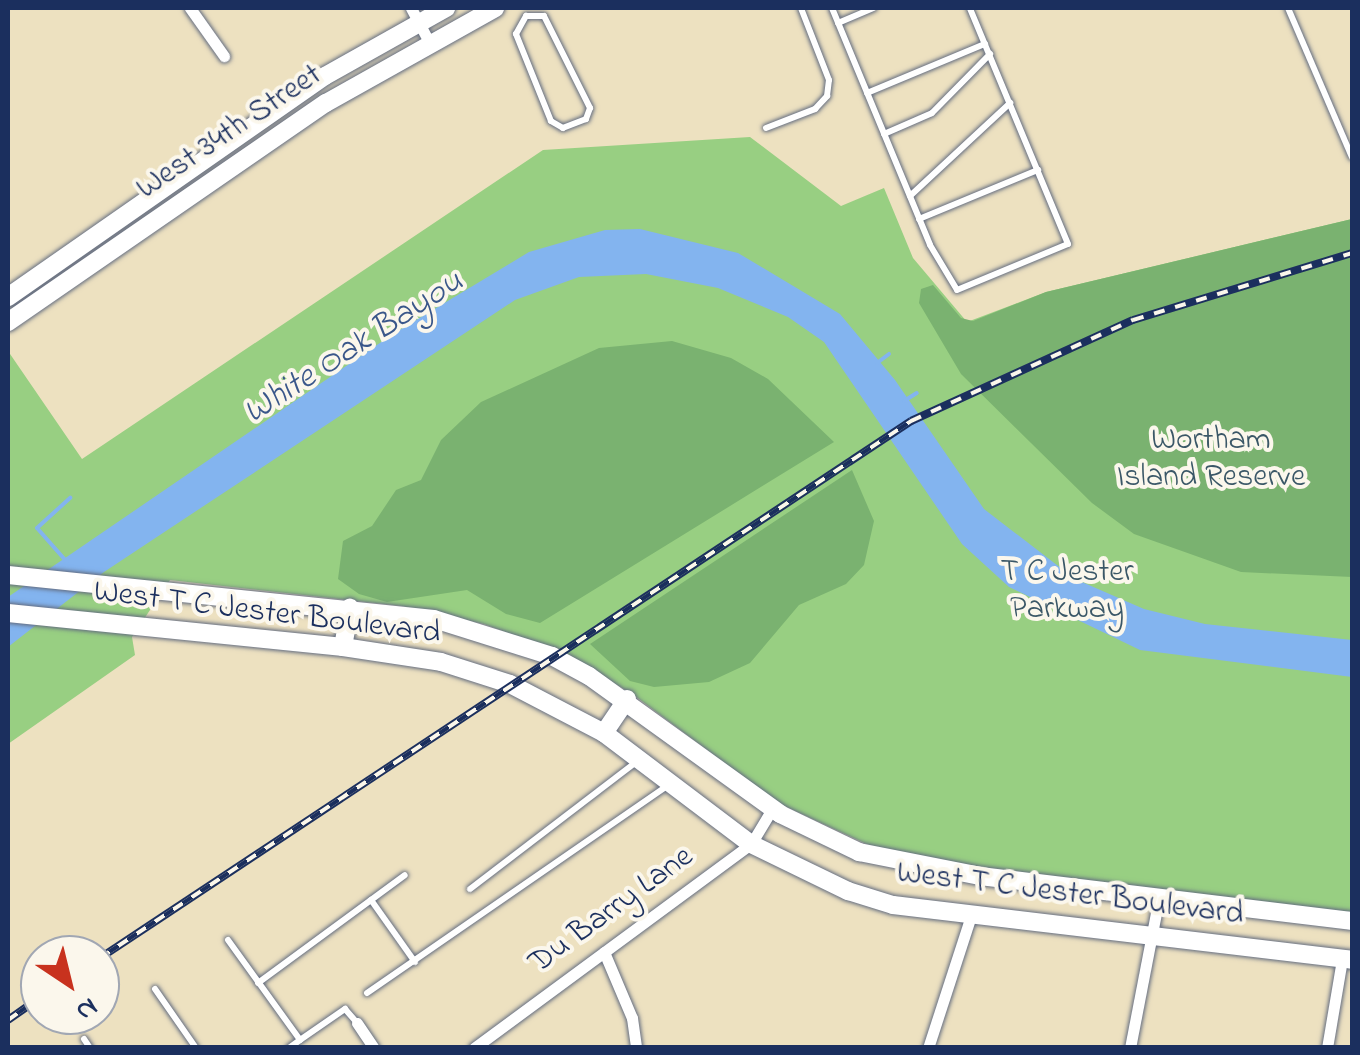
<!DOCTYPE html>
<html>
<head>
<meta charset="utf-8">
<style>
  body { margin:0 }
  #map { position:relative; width:1360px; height:1055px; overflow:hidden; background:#ede1c0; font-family:"Indie Flower",sans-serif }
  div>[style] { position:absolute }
  .green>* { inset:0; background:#98cf82 }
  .forest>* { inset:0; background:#7ab270 }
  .water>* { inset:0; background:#83b4ef }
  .stream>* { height:4px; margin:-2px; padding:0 2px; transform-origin:2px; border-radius:2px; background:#83b4ef }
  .roads { filter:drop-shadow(0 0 2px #646d80) drop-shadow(0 0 2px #646d80) }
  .service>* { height:6px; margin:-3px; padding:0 3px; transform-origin:3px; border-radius:3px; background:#fff }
  .minor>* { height:11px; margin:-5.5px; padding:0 5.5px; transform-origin:5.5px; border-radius:5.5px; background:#fff }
  .secondary>* { height:18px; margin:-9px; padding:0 9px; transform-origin:9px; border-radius:9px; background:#fff }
  .rail>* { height:8px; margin-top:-4px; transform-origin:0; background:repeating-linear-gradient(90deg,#fbf7ec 0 11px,#1b2f5e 0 22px); box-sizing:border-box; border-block:2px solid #1b2f5e }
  span { translate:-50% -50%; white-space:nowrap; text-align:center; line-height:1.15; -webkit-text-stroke:8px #fbf7ec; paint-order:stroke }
  .street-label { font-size:32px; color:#1b2f5e }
  .park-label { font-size:32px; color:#3a5767 }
  .water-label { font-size:35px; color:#3a578a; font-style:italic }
  .frame { position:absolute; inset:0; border:10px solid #1b2f5e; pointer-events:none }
  .north { position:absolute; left:20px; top:935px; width:100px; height:100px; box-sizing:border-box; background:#fbf7ec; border:2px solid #a1a7b3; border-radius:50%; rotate:145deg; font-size:28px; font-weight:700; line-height:40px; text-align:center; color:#1b2f5e }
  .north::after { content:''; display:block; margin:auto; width:35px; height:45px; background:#c8321e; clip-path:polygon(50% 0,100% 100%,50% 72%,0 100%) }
</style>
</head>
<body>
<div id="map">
  <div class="green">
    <div style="clip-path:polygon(750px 137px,841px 206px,884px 188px,913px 258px,967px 322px,1046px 292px,1352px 219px,1352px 913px,945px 864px,871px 846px,778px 803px,631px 693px,563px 654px,484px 624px,402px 606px,170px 580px,132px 637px,135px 655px,8px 744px,8px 351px,82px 459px,543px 150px)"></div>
  </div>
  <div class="forest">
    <div style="clip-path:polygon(1352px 219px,1352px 577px,1241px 572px,1134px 534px,1092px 503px,961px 374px,919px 303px,921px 289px,933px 285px,961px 318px,973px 321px,1046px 292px)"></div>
    <div style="clip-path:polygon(672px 341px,731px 358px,768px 379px,834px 442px,540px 623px,506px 614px,467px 590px,387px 602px,359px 594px,338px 579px,343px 541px,372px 526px,396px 490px,421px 480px,441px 440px,481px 402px,599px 348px)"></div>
    <div style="clip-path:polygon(852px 470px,874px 521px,864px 565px,846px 584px,799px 605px,750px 663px,709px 682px,654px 687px,630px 681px,590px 644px)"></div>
  </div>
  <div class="water">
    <div style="clip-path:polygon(640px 229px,738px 253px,840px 314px,895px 380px,984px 509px,1075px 579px,1144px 609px,1205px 624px,1352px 640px,1352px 677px,1140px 650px,1009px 587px,962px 544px,824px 342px,788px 317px,718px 288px,646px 274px,579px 277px,515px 300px,104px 572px,8px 647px,8px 597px,393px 334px,529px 252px,605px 230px)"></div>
  </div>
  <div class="stream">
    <div style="left:877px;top:363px;width:15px;rotate:-37deg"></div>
    <div style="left:904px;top:401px;width:15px;rotate:-32deg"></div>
    <div style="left:67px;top:562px;width:45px;rotate:-131.4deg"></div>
    <div style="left:37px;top:528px;width:45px;rotate:-42.3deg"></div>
  </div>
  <div class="roads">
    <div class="service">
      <div style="left:832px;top:8px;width:256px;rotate:67.5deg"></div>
      <div style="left:930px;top:245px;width:52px;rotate:59deg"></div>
      <div style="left:957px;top:290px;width:120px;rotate:-22.5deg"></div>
      <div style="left:1068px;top:244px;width:256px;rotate:-112.6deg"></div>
      <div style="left:1288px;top:8px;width:162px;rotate:66.8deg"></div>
      <div style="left:526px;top:16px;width:18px"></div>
      <div style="left:544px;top:16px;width:103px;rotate:63.4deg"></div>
      <div style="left:590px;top:108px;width:12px;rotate:110deg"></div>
      <div style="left:586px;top:119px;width:25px;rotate:159deg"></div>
      <div style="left:563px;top:128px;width:14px;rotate:-150deg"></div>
      <div style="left:551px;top:121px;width:94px;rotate:-111.9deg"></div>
      <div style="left:516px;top:34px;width:21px;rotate:-61deg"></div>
      <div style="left:838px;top:23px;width:39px;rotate:-23deg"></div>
      <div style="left:867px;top:93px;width:128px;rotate:-22.6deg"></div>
      <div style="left:766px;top:128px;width:53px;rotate:-21.2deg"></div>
      <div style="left:815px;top:109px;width:18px;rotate:-47deg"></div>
      <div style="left:827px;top:96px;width:16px;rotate:-83deg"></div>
      <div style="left:829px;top:80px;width:77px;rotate:-111.3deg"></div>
      <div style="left:884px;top:134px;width:52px;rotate:-23.6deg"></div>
      <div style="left:932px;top:113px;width:83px;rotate:-45.5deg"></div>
      <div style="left:910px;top:196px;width:137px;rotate:-42.9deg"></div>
      <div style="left:919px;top:219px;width:129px;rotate:-22.4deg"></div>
      <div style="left:470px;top:889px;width:208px;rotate:-37.4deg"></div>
      <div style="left:371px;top:900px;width:76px;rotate:54.6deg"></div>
      <div style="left:228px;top:940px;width:123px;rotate:54.2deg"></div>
      <div style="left:300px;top:1040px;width:55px;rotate:-34.6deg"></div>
      <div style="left:345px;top:1009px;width:18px;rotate:49deg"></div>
      <div style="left:258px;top:983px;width:182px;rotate:-36.3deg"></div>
      <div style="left:155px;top:989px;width:72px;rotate:55.2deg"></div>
      <div style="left:367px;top:993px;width:368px;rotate:-34.6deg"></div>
      <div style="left:84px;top:1039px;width:11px;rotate:56deg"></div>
      <div style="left:289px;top:1048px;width:14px;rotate:-36deg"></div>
    </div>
    <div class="minor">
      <div style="left:190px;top:8px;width:59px;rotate:54.7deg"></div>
      <div style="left:411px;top:8px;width:38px;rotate:62deg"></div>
      <div style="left:604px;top:952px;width:72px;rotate:67deg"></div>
      <div style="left:632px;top:1018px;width:30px;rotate:82deg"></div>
      <div style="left:357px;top:1023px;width:30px;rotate:56deg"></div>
      <div style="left:474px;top:1048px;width:344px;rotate:-36.4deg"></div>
      <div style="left:751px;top:844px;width:41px;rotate:-59deg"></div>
      <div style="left:928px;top:1048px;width:139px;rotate:-72deg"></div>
      <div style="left:1130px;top:1048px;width:154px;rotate:-79.1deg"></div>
      <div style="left:1327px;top:1048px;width:90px;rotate:-80.4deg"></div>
    </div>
    <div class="secondary">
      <div style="left:8px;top:297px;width:386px;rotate:-34.9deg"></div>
      <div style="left:325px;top:76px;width:139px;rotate:-29.3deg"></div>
      <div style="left:8px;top:322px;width:386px;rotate:-34.6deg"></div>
      <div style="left:326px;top:103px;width:194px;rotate:-29.3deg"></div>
      <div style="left:8px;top:575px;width:428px;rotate:5.9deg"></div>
      <div style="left:434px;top:619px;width:124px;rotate:17.4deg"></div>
      <div style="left:552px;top:656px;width:42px;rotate:28.4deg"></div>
      <div style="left:589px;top:676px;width:236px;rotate:35.8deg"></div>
      <div style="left:780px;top:814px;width:88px;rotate:25.7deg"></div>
      <div style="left:859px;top:852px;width:123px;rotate:11.2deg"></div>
      <div style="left:980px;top:876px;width:375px;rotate:6.9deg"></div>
      <div style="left:8px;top:613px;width:337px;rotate:5.8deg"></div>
      <div style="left:343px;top:647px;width:99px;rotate:8.7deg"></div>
      <div style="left:441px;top:662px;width:72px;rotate:17.7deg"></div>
      <div style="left:510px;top:684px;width:106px;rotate:27.5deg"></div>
      <div style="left:604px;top:733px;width:184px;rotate:37.1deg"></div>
      <div style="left:751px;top:844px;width:108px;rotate:25.9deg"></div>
      <div style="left:848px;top:891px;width:47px;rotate:17.3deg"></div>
      <div style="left:893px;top:905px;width:462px;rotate:6.8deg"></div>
      <div style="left:343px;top:647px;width:40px;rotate:-80deg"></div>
      <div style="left:604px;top:733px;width:41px;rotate:-55.9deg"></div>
    </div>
  </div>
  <div class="rail">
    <div style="left:100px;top:958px;width:973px;rotate:-33.51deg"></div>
    <div style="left:911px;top:421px;width:244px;rotate:-24.5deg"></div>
    <div style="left:1133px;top:320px;width:229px;rotate:-17deg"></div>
    <div style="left:8px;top:1020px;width:39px;rotate:-35deg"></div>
  </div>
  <div class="street-label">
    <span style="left:230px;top:133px;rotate:-34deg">West 34th Street</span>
    <span style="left:267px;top:614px;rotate:7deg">West T C Jester Boulevard</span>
    <span style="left:1070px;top:895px;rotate:7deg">West T C Jester Boulevard</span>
    <span style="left:612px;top:911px;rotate:-36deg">Du Barry Lane</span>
  </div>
  <div class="park-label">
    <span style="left:1211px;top:460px">Wortham<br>Island Reserve</span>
    <span style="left:1067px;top:592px">T C Jester<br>Parkway</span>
  </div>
  <div class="water-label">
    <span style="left:354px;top:348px;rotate:-33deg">White Oak Bayou</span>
  </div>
  <div class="frame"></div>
  <div class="north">N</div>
</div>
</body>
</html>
